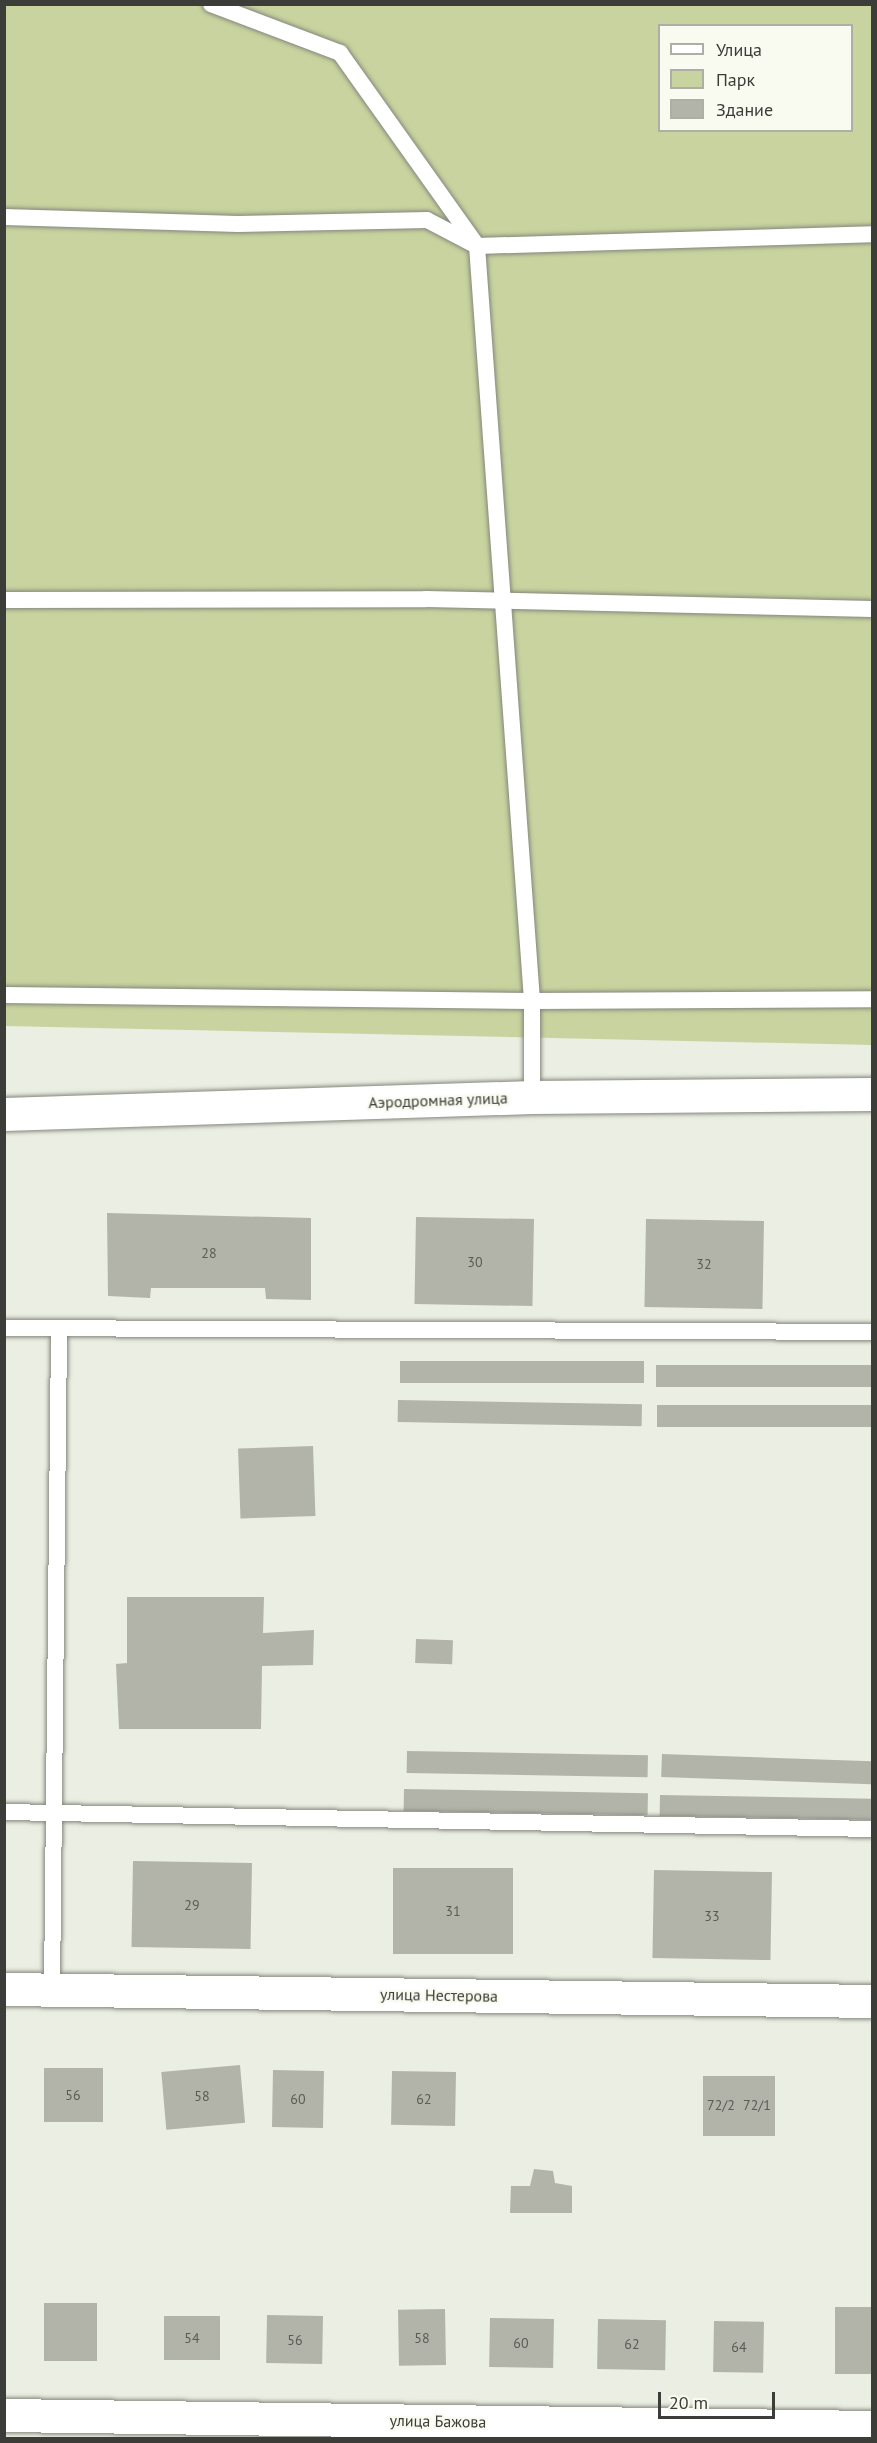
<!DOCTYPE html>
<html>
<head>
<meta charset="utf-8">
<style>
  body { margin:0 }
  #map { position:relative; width:877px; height:2443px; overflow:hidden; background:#ebeee3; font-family:"PT Sans",sans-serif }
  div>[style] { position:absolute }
  .green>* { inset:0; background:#c8d39f }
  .building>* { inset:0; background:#b2b4aa; transform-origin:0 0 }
  .roads { filter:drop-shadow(0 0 2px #84877d) drop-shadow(0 0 2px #84877d) }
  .service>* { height:16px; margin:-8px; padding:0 8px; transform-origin:8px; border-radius:8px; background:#fff }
  .minor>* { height:33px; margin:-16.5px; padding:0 16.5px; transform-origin:16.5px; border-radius:16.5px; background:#fff }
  span { translate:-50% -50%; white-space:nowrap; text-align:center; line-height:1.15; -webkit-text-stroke:4.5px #f9fbf0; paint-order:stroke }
  .number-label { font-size:14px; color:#5a5b55 }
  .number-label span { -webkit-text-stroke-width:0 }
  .street-label { font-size:16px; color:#3c3d39 }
  .frame { position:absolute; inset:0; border:6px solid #3c3d39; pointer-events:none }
  .legend { position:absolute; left:658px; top:24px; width:195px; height:108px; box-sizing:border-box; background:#f9fbf0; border:2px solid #adafa7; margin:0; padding:8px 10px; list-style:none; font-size:18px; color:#3c3d39 }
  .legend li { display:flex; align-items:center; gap:12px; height:30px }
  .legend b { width:30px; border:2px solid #adafa7 }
  .scale { position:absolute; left:658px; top:2392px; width:117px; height:27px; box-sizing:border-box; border:3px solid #3c3d39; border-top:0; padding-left:8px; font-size:18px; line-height:21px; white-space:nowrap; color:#3c3d39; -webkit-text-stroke:4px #f9fbf0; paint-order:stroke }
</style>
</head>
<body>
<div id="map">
  <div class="green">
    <div style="clip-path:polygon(evenodd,5px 5px,872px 5px,872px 1045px,5px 1026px,5px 5px,660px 26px,852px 26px,852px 130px,660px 130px,660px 26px)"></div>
  </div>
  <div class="building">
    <div style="clip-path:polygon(107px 1213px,311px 1218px,311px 1300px,266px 1299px,265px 1288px,151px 1288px,150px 1298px,108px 1296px)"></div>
    <div style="left:416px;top:1217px;width:118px;height:87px;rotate:1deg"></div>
    <div style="left:646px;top:1219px;width:118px;height:88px;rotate:1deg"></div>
    <div style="left:400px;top:1361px;width:244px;height:22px"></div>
    <div style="left:656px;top:1365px;width:216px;height:22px"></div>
    <div style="left:398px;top:1400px;width:244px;height:22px;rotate:1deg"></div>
    <div style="left:657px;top:1405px;width:215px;height:22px"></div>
    <div style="left:313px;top:1446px;width:70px;height:75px;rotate:88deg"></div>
    <div style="clip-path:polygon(127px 1597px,264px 1597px,263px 1633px,314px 1630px,313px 1665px,262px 1666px,261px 1729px,119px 1729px,116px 1664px,127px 1663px)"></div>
    <div style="left:416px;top:1639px;width:37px;height:24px;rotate:2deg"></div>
    <div style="left:407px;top:1751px;width:241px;height:22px;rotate:1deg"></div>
    <div style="left:662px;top:1754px;width:210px;height:23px;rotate:2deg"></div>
    <div style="left:404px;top:1789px;width:244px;height:22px;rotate:1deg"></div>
    <div style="left:660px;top:1795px;width:212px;height:21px;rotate:1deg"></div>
    <div style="left:133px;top:1861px;width:119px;height:86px;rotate:1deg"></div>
    <div style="left:393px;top:1868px;width:120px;height:86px"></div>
    <div style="left:654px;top:1870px;width:118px;height:88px;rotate:1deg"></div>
    <div style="left:240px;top:2065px;width:58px;height:79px;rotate:85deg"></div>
    <div style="left:44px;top:2068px;width:59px;height:54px"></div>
    <div style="left:273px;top:2070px;width:51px;height:57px;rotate:1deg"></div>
    <div style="left:456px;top:2072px;width:54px;height:64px;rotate:91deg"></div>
    <div style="left:703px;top:2076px;width:72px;height:60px"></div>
    <div style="clip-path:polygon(534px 2169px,553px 2171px,555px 2183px,572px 2186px,572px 2213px,510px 2213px,511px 2186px,530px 2186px)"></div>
    <div style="left:44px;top:2303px;width:53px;height:58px"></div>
    <div style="left:835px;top:2307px;width:37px;height:67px"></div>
    <div style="left:445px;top:2309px;width:56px;height:47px;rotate:89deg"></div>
    <div style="left:267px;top:2315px;width:56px;height:48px;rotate:1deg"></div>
    <div style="left:164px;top:2316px;width:56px;height:44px"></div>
    <div style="left:490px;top:2318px;width:64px;height:49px;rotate:1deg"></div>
    <div style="left:598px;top:2319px;width:68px;height:50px;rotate:1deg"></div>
    <div style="left:714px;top:2321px;width:50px;height:51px;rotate:1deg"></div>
  </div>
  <div class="roads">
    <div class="service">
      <div style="left:211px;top:4px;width:138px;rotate:20.8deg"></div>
      <div style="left:340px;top:53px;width:237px;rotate:54.6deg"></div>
      <div style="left:477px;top:246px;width:757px;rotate:85.83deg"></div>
      <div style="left:532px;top:1001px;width:96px;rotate:90deg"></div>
      <div style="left:4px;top:217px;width:234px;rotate:1.7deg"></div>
      <div style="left:238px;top:224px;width:189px;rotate:-1.2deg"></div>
      <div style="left:427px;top:220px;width:56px;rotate:27.5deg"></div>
      <div style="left:477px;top:246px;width:395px;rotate:-1.7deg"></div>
      <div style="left:4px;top:600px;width:422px;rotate:-0.1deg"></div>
      <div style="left:426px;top:599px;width:446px;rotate:1.3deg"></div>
      <div style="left:4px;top:995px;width:528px;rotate:0.65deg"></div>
      <div style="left:532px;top:1001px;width:340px;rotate:-0.3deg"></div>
      <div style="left:4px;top:1328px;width:868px;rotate:0.26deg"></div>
      <div style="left:4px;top:1812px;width:868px;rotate:1.12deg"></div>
      <div style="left:52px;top:1990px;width:662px;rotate:-89.39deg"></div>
    </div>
    <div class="minor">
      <div style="left:4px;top:1114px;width:528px;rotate:-1.84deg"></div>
      <div style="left:532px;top:1097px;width:340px;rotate:-0.5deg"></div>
      <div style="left:4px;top:1989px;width:868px;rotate:0.79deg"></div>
      <div style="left:4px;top:2415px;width:868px;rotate:0.79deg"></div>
    </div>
  </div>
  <div class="number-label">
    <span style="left:209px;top:1253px">28</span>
    <span style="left:475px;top:1262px">30</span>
    <span style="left:704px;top:1264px">32</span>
    <span style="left:192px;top:1905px">29</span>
    <span style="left:453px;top:1911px">31</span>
    <span style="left:712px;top:1916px">33</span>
    <span style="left:73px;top:2095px">56</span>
    <span style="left:202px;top:2096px">58</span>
    <span style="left:298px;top:2099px">60</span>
    <span style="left:424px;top:2099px">62</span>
    <span style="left:721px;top:2105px">72/2</span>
    <span style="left:757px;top:2105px">72/1</span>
    <span style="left:192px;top:2338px">54</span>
    <span style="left:422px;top:2338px">58</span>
    <span style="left:295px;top:2340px">56</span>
    <span style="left:521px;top:2343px">60</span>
    <span style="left:632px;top:2344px">62</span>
    <span style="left:739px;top:2347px">64</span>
  </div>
  <div class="street-label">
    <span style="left:438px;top:1100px;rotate:-2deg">Аэродромная улица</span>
    <span style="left:439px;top:1995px;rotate:1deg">улица Нестерова</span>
    <span style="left:438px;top:2421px;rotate:1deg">улица Бажова</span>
  </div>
  <div class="frame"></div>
  <ul class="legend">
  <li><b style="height:8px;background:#fff"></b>Улица</li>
  <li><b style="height:16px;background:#c8d39f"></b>Парк</li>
  <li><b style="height:16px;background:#b2b4aa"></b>Здание</li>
  </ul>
  <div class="scale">20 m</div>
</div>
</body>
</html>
